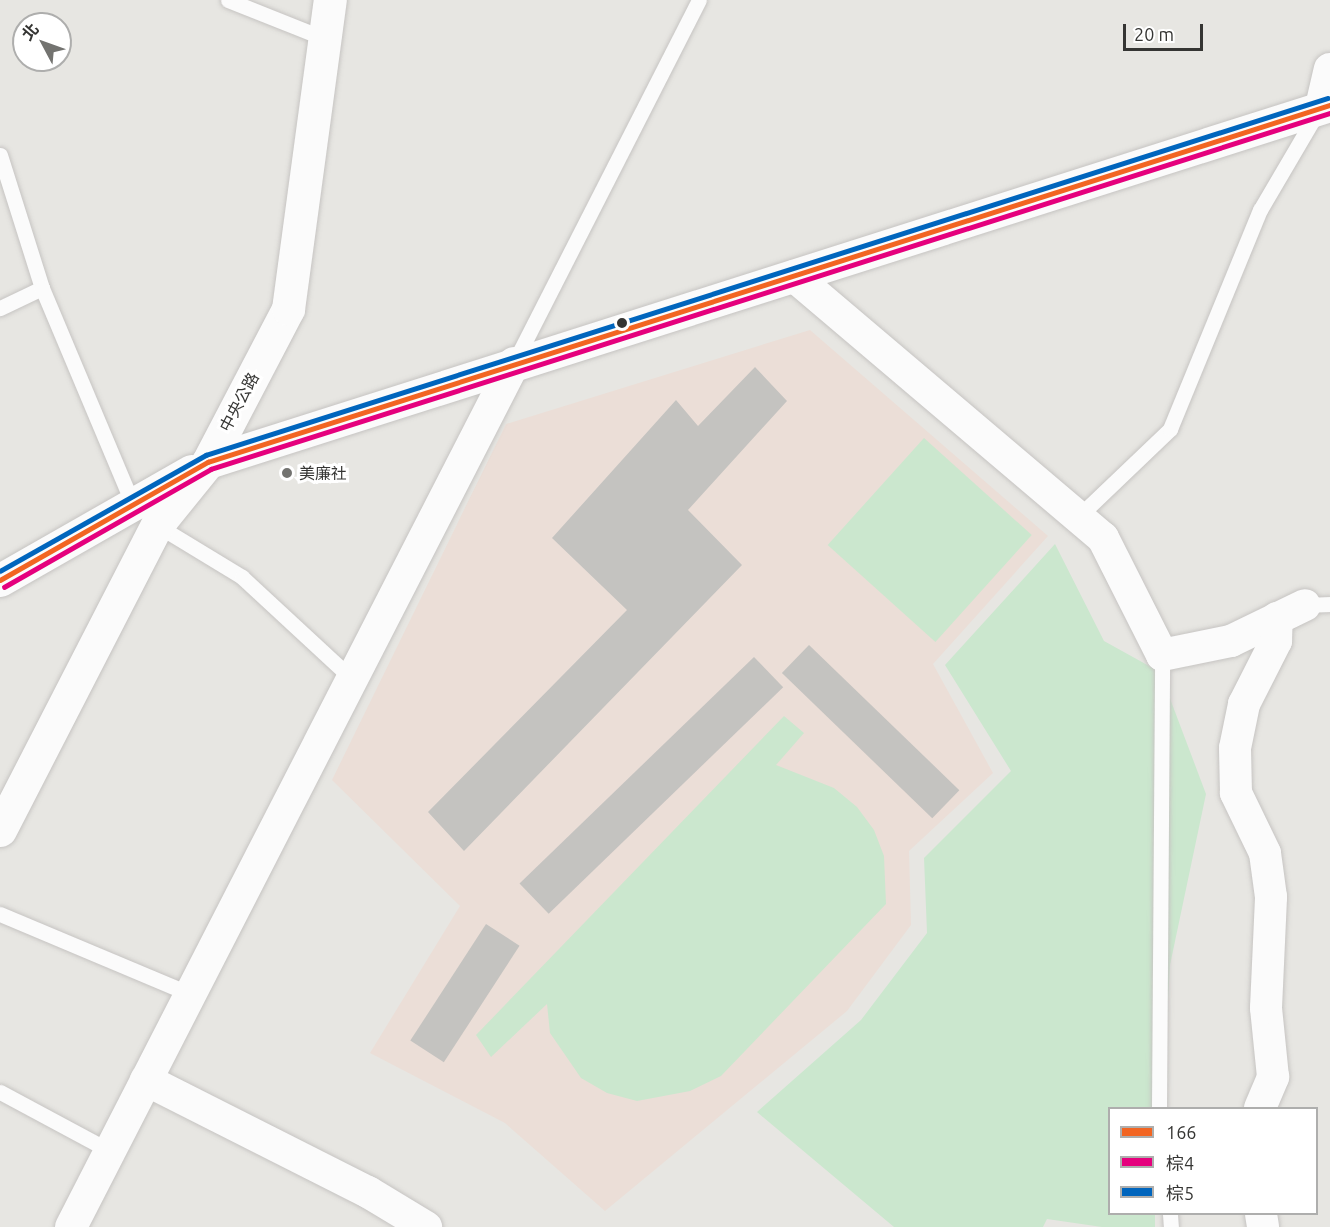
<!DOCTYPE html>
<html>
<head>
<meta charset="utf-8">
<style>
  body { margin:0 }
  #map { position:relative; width:1330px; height:1227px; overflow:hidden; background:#e7e6e2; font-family:Ubuntu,"Noto Sans TC",sans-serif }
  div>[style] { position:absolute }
  .education>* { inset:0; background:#ebded7 }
  .green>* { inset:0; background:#cbe7ce; transform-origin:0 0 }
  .building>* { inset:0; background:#c4c3c0; transform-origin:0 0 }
  .roads { filter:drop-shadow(0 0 2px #c6c4c2) drop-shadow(0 0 2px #c6c4c2) }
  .service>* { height:15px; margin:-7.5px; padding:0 7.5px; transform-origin:7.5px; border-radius:7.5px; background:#fbfbfb }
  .minor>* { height:32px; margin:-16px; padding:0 16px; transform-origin:16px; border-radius:16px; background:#fbfbfb }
  .secondary>* { height:33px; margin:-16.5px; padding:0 16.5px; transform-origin:16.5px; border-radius:16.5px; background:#fbfbfb }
  .primary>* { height:33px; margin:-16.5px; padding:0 16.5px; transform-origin:16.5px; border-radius:16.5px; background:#fbfbfb }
  .bus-1>* { height:4.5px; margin:-2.25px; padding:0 2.25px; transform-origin:2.25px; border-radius:2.25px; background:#f26522 }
  .bus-2>* { height:4.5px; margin:-2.25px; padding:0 2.25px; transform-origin:2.25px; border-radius:2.25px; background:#e5007d }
  .bus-3>* { height:4.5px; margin:-2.25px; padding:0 2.25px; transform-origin:2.25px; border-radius:2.25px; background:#0065bd }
  .dots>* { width:16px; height:16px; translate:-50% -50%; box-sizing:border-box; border:3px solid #fff; border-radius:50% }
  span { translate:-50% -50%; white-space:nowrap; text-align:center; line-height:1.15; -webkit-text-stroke:6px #fff; paint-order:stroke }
  .street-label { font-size:16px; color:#353533 }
  .poi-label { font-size:16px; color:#353533 }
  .left { translate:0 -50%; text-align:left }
  .legend { position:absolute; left:1108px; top:1107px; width:210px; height:108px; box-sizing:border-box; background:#fff; border:2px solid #aeaead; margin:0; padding:8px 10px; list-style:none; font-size:18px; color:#353533 }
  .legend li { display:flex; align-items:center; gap:12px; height:30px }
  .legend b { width:30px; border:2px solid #aeaead }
  .north { position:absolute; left:12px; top:12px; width:60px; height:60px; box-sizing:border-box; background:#fff; border:2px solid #aeaead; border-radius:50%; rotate:311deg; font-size:16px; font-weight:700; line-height:24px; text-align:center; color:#353533 }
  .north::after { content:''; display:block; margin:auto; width:21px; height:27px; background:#737370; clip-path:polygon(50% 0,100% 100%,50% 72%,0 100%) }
  .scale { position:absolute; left:1123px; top:24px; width:80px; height:27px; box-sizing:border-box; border:3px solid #353533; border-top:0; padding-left:8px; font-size:18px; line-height:21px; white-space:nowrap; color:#353533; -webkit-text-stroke:4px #fff; paint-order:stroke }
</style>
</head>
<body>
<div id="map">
  <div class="education">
    <div style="clip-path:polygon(810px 330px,1048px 536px,933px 664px,993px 773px,909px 851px,911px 925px,847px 1011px,605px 1211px,505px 1123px,370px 1053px,460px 906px,332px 780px,506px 424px)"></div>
  </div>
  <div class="green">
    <div style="left:924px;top:438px;width:145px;height:144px;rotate:42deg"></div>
    <div style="clip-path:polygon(1055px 544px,1104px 641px,1160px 672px,1206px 794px,1170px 965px,1162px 1108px,1110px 1108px,1110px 1214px,1155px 1214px,1155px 1227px,1102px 1227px,1047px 1219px,1043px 1227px,894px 1227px,757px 1112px,861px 1020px,927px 933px,924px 858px,1011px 771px,945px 665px)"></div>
    <div style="clip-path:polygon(784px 716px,804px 733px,776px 765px,834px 788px,857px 807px,874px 830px,884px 856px,886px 904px,721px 1076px,690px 1091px,637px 1101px,607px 1093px,581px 1078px,550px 1033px,547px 1004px,491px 1057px,476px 1035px)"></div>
  </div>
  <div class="building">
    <div style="clip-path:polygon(755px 367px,787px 401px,688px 510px,742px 565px,464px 851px,428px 812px,627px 610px,552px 538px,676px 400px,698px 426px)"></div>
    <div style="left:809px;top:645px;width:209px;height:39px;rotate:44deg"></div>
    <div style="left:754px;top:657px;width:42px;height:326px;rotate:46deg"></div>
    <div style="left:486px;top:924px;width:40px;height:139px;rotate:33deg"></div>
  </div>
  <div class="roads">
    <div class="service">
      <div style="left:228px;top:0;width:105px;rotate:21.7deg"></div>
      <div style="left:0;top:155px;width:139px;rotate:72.5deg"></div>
      <div style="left:42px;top:288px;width:47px;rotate:154.5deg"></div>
      <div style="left:42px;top:288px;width:238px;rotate:67.2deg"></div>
      <div style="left:515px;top:361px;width:405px;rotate:-63deg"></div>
      <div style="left:1077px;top:518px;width:129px;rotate:-43.7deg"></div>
      <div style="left:1170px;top:429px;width:237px;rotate:-67.7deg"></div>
      <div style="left:1260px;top:210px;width:115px;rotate:-59.6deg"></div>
      <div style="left:155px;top:524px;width:102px;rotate:31.3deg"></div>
      <div style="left:242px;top:577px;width:150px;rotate:42.8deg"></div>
      <div style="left:1305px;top:605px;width:25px;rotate:-2deg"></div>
      <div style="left:0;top:914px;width:206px;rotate:22.8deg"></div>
      <div style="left:0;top:1092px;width:125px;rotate:28.2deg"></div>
      <div style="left:1159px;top:1108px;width:453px;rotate:-89.6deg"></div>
      <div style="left:1170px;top:1214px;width:13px;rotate:86deg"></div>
    </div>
    <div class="minor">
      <div style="left:1321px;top:107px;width:39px;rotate:-77deg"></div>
      <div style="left:794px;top:276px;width:405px;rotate:40.3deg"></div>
      <div style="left:1103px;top:538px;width:131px;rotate:63.2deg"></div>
      <div style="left:1162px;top:655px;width:70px;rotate:-11.5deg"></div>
      <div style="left:1231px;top:641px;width:82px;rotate:-25.9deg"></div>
      <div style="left:146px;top:1080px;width:249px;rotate:26.8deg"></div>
      <div style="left:368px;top:1192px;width:68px;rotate:31.1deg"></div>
      <div style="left:1260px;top:1108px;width:34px;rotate:-67deg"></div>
      <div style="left:1273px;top:1077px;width:69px;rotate:-95.8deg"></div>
      <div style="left:1266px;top:1008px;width:111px;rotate:-87.4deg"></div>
      <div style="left:1271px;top:897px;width:44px;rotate:-97.8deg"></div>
      <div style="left:1265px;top:853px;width:67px;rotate:-115.8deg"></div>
      <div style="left:1236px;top:793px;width:45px;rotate:-91.3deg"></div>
      <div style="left:1235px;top:748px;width:45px;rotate:-78.4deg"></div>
      <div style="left:1244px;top:704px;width:71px;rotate:-63.1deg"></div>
      <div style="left:1276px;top:641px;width:23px;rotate:-88deg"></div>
      <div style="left:1261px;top:1214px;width:13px;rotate:81deg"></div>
      <div style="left:71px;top:1227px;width:971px;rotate:-62.85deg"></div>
    </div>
    <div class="secondary">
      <div style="left:0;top:580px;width:220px;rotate:-29.7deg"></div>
      <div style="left:0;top:830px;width:343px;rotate:-62.8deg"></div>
      <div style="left:157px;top:525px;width:81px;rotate:-51deg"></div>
    </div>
    <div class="primary">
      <div style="left:208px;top:462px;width:1177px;rotate:-17.65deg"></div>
      <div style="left:208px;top:462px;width:173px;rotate:-62.4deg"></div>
      <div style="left:288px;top:309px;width:312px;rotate:-82.3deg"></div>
    </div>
  </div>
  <div class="bus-1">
    <div style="left:0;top:580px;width:239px;rotate:-29.6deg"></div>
    <div style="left:208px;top:462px;width:1177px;rotate:-17.65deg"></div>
  </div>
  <div class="bus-2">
    <div style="left:4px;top:587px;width:238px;rotate:-29.7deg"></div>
    <div style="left:211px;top:469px;width:1174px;rotate:-17.65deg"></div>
  </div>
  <div class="bus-3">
    <div style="left:0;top:571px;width:236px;rotate:-29.4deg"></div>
    <div style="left:206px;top:455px;width:1177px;rotate:-17.65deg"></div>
  </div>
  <div class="dots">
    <div style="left:622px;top:323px;background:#353533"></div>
    <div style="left:287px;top:473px;background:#737370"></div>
  </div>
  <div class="street-label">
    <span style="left:239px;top:402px;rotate:-62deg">中央公路</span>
  </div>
  <div class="poi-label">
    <span class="left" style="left:299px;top:473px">美廉社</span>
  </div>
  <ul class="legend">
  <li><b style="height:8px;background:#f26522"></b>166</li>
  <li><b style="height:8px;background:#e5007d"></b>棕4</li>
  <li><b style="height:8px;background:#0065bd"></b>棕5</li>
  </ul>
  <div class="north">北</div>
  <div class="scale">20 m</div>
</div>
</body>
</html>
